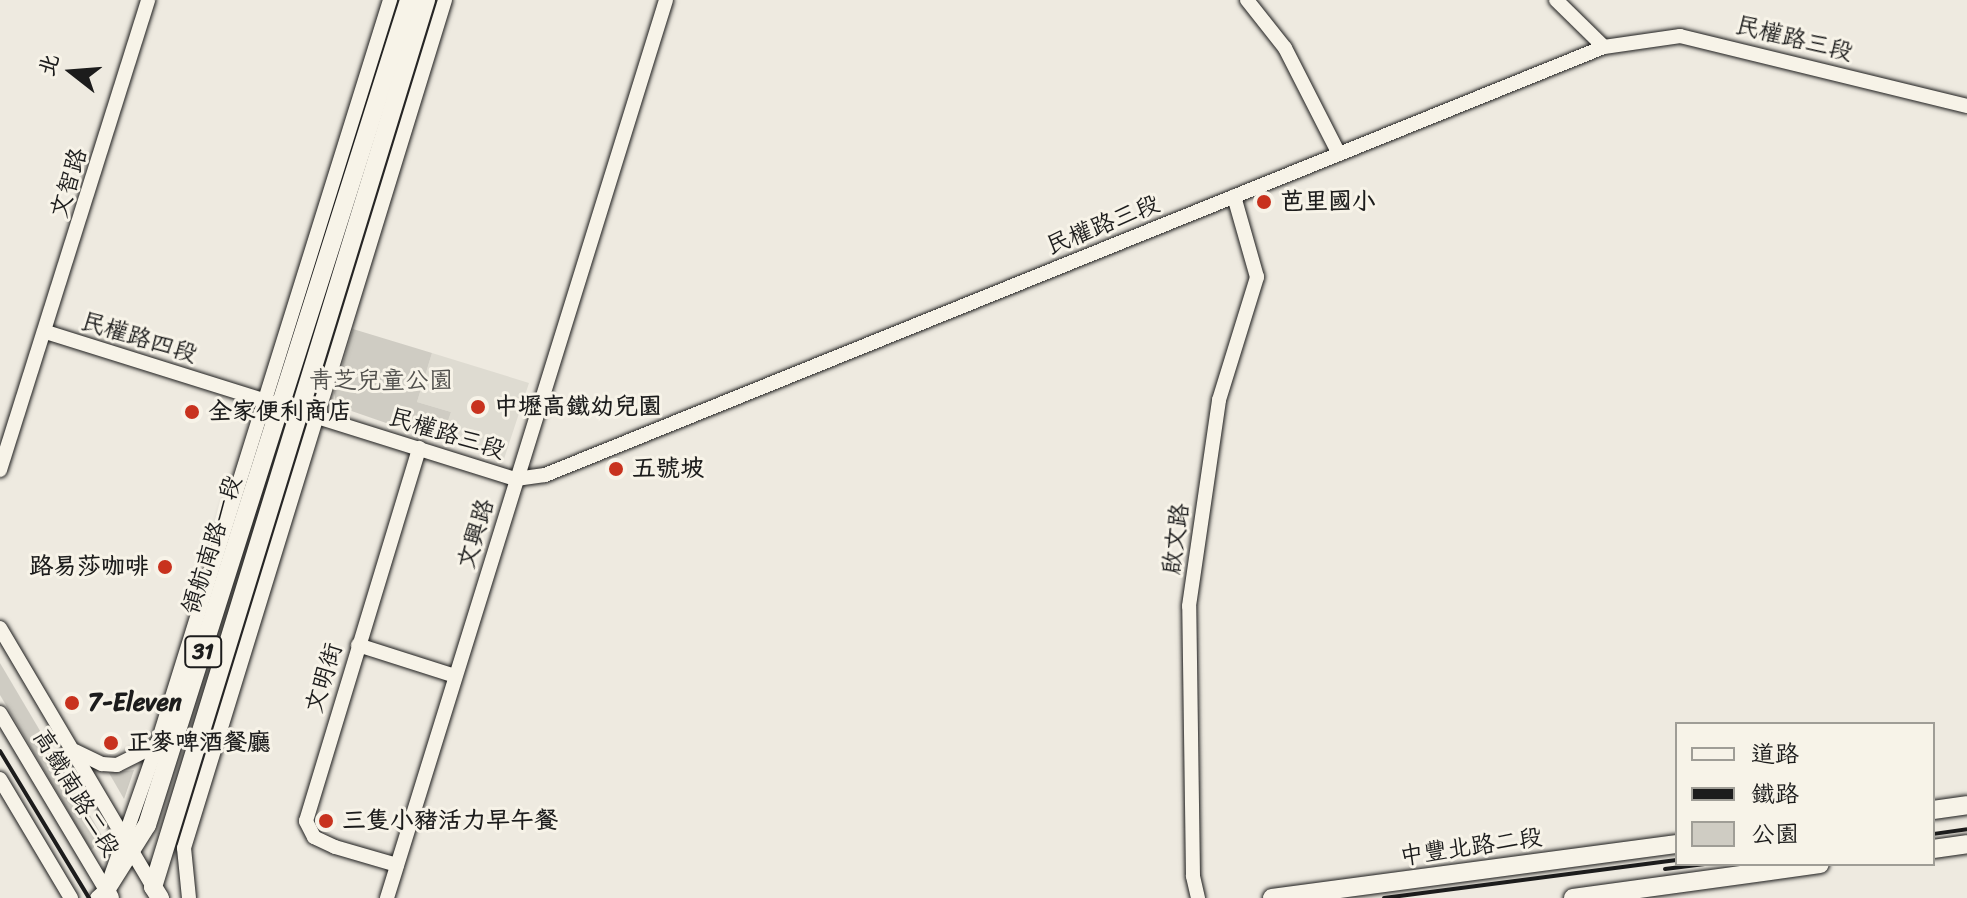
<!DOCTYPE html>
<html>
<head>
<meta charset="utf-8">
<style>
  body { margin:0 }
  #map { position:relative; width:1967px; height:898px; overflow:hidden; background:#eeeae0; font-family:Sriracha,"LXGW WenKai TC",sans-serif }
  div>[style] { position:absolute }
  .built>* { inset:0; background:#dedbd1 }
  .green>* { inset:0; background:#cfccc3 }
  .roads { filter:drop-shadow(0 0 2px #1c1c1c) drop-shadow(0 0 2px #1c1c1c) }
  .minor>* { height:14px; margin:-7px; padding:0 7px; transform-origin:7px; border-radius:7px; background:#f7f3e8 }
  .major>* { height:18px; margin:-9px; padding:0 9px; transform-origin:9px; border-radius:9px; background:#f7f3e8 }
  .rail>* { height:4px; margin:-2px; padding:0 2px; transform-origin:2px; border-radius:2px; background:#1c1c1c }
  .dots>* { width:22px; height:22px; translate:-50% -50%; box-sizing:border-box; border:4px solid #f7f3e8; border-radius:50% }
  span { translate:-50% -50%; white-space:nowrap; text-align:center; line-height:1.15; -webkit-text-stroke:6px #f7f3e8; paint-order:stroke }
  .shield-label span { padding:2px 6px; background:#f7f3e8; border:2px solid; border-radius:6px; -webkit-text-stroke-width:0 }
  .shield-label { font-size:22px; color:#1c1c1c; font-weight:700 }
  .street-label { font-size:24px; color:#1c1c1c }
  .poi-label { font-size:24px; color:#1c1c1c; font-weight:700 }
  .left { translate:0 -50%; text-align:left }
  .right { translate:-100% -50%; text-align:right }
  .park-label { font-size:24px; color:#52514e }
  .legend { position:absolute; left:1675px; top:722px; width:260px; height:144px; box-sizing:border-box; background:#f7f3e8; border:2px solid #9f9d96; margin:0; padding:10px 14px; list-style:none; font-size:24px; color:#1c1c1c }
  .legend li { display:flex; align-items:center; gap:16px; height:40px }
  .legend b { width:40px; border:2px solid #9f9d96 }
  .north { position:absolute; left:32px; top:32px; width:80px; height:80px; -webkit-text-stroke:6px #f7f3e8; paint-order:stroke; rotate:287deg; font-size:22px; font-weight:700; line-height:32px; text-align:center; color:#1c1c1c }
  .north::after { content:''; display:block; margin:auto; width:28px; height:36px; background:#1c1c1c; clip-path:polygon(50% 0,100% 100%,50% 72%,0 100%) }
</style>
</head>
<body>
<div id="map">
  <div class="built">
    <div style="clip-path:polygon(432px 353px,529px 383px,504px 459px,441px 442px,451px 412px,417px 402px)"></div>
  </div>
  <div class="green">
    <div style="clip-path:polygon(353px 329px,432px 353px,417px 402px,451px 412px,441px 442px,337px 406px,334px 393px)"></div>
    <div style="clip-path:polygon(0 663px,104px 839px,91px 850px,0 695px)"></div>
    <div style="clip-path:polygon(134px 770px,124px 799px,109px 773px)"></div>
  </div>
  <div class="roads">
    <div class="minor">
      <div style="left:1247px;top:0;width:61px;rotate:51.6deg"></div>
      <div style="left:1285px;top:48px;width:119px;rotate:63deg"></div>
      <div style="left:1556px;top:0;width:67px;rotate:44.4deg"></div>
      <div style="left:46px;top:332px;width:492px;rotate:17.4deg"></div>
      <div style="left:516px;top:479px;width:29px;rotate:-8deg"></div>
      <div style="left:545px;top:475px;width:1142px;rotate:-22.01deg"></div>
      <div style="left:1604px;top:47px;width:77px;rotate:-8.2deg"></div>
      <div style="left:1680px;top:36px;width:295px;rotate:13.7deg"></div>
      <div style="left:0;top:470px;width:493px;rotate:-72.5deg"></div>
      <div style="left:0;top:628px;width:301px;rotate:59.4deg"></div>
      <div style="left:358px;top:645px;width:102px;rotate:17.7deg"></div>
      <div style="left:0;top:713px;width:206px;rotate:59.1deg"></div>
      <div style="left:75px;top:751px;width:30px;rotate:26deg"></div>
      <div style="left:102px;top:764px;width:15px;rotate:4deg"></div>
      <div style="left:117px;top:765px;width:45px;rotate:-26.6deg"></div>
      <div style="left:0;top:779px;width:139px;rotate:59.2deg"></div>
      <div style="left:397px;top:865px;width:65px;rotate:-163.8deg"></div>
      <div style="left:335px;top:847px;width:23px;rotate:-155deg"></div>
      <div style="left:314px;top:837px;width:18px;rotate:-117deg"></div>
      <div style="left:306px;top:821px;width:390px;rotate:-73.1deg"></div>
      <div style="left:97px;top:898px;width:12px;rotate:-42deg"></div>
      <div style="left:106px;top:890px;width:154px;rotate:-70.6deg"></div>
      <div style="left:157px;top:745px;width:781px;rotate:-72.63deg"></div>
      <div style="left:189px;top:898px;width:50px;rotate:-95.7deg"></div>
      <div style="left:184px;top:848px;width:887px;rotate:-72.89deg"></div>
      <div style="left:387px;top:898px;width:940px;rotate:-72.74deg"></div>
      <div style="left:1198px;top:898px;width:23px;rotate:-103deg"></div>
      <div style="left:1193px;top:876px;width:270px;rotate:-90.8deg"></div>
      <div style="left:1189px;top:606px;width:208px;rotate:-81.7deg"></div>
      <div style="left:1219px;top:400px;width:129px;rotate:-72.8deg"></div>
      <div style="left:1257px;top:277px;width:84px;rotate:-105.9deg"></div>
    </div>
    <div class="major">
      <div style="left:1933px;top:810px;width:34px;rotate:-8deg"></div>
      <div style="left:1933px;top:849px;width:34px;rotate:-8deg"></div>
      <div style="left:110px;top:898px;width:9px;rotate:-117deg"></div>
      <div style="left:106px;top:890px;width:77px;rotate:-57.8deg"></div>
      <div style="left:147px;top:825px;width:866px;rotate:-72.38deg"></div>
      <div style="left:160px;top:898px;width:13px;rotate:-122deg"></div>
      <div style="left:153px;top:887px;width:928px;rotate:-72.89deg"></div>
      <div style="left:1272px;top:898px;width:409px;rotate:-7.6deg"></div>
      <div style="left:1573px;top:898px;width:249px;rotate:-7.8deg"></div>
    </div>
  </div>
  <div class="rail">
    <div style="left:0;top:751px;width:172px;rotate:58.8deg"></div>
    <div style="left:1933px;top:834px;width:34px;rotate:-8deg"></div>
    <div style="left:1665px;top:869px;width:40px;rotate:-7.1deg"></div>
    <div style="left:1384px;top:898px;width:295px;rotate:-7.4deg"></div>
  </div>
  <div class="dots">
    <div style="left:1264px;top:202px;background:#c8321e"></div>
    <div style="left:478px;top:407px;background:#c8321e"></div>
    <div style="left:192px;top:412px;background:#c8321e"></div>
    <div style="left:616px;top:469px;background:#c8321e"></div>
    <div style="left:165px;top:567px;background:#c8321e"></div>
    <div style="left:72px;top:703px;background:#c8321e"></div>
    <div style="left:111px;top:743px;background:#c8321e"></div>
    <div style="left:326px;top:821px;background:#c8321e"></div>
  </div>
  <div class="shield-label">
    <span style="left:203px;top:652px">31</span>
  </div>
  <div class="street-label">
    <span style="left:1794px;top:39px;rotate:14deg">民權路三段</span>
    <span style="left:69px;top:183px;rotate:-73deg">文智路</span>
    <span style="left:1103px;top:225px;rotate:-22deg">民權路三段</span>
    <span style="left:139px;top:338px;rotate:17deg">民權路四段</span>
    <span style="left:447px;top:434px;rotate:17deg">民權路三段</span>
    <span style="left:476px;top:534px;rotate:-73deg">文興路</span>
    <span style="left:1176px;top:539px;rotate:-82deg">啟文路</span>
    <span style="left:212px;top:545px;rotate:-72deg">領航南路一段</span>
    <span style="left:324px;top:678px;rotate:-73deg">文明街</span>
    <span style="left:76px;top:793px;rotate:59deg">高鐵南路二段</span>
    <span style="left:1471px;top:847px;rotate:-8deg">中豐北路二段</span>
  </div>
  <div class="poi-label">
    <span class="left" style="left:1280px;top:202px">芭里國小</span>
    <span class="left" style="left:494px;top:407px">中壢高鐵幼兒園</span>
    <span class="left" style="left:208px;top:412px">全家便利商店</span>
    <span class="left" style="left:632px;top:469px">五號坡</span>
    <span class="right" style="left:149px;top:567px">路易莎咖啡</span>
    <span class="left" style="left:88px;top:703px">7-Eleven</span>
    <span class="left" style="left:127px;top:743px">正麥啤酒餐廳</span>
    <span class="left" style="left:342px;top:821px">三隻小豬活力早午餐</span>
  </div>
  <div class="park-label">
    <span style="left:381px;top:381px">青芝兒童公園</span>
  </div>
  <ul class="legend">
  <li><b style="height:10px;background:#f7f3e8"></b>道路</li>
  <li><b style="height:10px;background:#1c1c1c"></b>鐵路</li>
  <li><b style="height:22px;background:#cfccc3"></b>公園</li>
  </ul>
  <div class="north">北</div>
</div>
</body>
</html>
